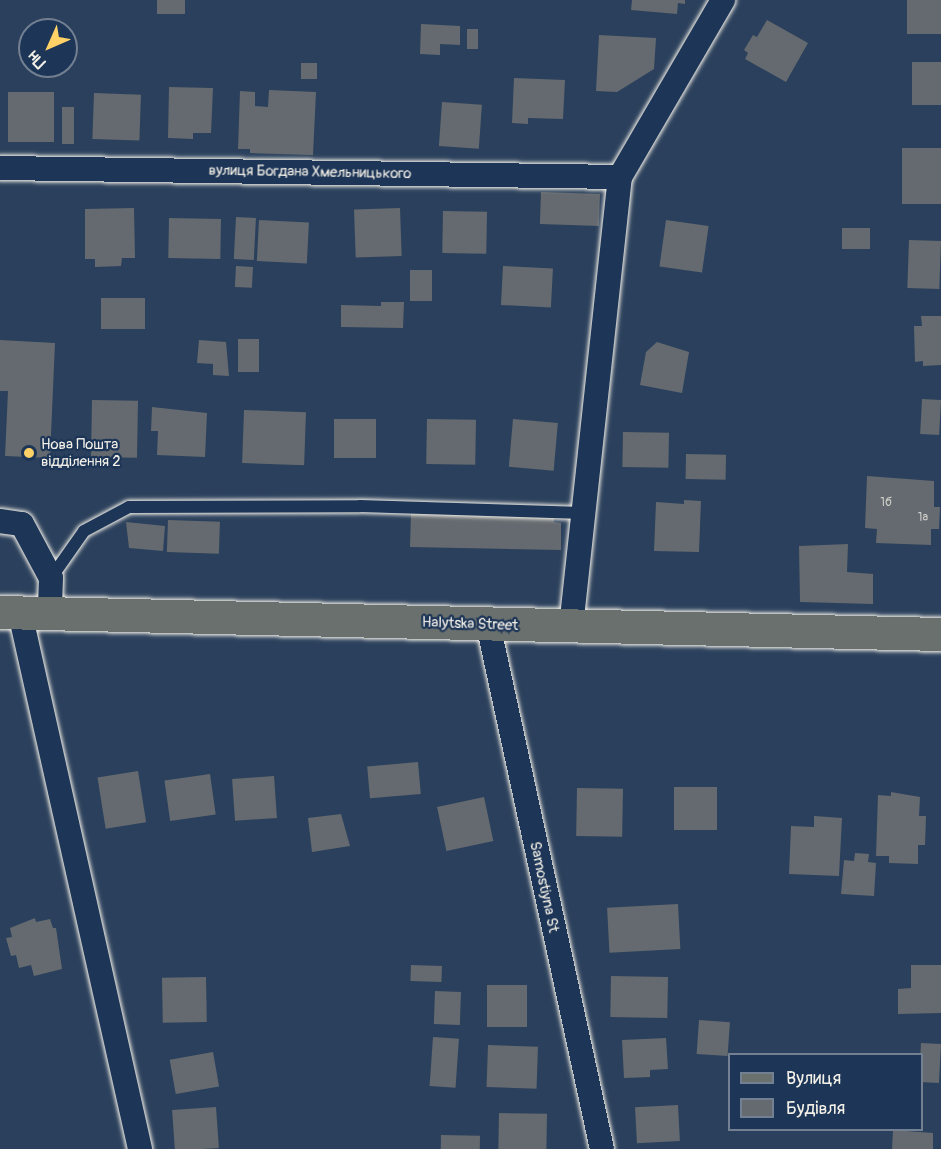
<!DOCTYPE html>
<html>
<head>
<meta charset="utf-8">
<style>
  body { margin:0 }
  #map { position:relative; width:941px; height:1149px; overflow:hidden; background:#2b405c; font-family:Pangolin,sans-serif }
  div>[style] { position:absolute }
  .building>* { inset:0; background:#646a6f; transform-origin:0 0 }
  .roads { filter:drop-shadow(0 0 2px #f4f1e8) drop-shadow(0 0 2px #f4f1e8) }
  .lane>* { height:12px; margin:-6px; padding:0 6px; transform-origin:6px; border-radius:6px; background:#1d3557 }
  .street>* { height:24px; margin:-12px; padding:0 12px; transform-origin:12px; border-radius:12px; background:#1d3557 }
  .primary>* { height:33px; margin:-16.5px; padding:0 16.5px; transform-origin:16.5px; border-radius:16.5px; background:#6a706d }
  .dots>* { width:16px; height:16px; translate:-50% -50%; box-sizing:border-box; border:3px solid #1d3557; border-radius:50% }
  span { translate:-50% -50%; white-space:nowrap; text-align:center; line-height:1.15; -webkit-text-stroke:4.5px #1d3557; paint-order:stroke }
  .number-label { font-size:12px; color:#d0cfca }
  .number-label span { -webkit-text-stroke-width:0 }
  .street-label { font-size:15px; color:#f4f1e8 }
  .poi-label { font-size:15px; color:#f4f1e8 }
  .left { translate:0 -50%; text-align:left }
  .legend { position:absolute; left:728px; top:1053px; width:195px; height:78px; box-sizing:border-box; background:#1d3557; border:2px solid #738091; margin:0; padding:8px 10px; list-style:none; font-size:18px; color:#f4f1e8 }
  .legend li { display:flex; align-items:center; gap:12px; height:30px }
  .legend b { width:30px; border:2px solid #738091 }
  .north { position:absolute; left:18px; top:18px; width:60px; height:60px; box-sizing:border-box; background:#1d3557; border:2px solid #738091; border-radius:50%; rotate:225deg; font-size:16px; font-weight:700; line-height:24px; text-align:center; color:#f4f1e8 }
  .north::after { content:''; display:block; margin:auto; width:21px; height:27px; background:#ffd166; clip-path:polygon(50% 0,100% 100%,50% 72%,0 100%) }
</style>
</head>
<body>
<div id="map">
  <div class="building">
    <div style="left:157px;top:0;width:28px;height:14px"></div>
    <div style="clip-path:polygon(632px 0,685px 0,685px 4px,678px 3px,677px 14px,631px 10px)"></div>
    <div style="left:907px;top:0;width:34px;height:34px"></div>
    <div style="clip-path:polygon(767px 20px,808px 43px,786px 82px,745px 59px,748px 53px,744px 50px,753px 35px,757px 37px)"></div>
    <div style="clip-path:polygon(421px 24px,460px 26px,460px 45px,440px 44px,440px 55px,420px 54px)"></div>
    <div style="left:467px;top:29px;width:11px;height:20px"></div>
    <div style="clip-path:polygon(599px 35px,656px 38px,654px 69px,617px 92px,596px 91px)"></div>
    <div style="left:912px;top:62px;width:29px;height:43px"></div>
    <div style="left:301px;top:63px;width:16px;height:16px"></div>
    <div style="clip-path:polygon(514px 78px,565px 80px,563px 119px,528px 118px,528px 124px,512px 123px)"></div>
    <div style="clip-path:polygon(169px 87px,213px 88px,211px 133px,193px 133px,193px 139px,168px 138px)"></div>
    <div style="clip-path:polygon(269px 90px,316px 92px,313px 155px,250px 153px,250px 149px,238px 149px,240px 91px,255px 92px,255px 106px,268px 107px)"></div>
    <div style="left:8px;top:92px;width:46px;height:50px"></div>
    <div style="left:94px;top:93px;width:47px;height:46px;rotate:2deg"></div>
    <div style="left:442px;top:102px;width:40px;height:44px;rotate:4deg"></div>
    <div style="left:62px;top:107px;width:12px;height:37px"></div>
    <div style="left:941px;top:148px;width:56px;height:39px;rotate:90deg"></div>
    <div style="left:541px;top:192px;width:59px;height:32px;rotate:2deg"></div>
    <div style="clip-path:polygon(134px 208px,135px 258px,122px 258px,121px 266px,95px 267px,95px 259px,85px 259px,85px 209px)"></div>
    <div style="left:400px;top:208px;width:48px;height:46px;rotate:88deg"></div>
    <div style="left:443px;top:211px;width:44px;height:42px;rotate:1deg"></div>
    <div style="left:236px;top:217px;width:20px;height:42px;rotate:3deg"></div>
    <div style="left:169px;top:218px;width:52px;height:40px;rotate:1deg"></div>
    <div style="left:259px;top:220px;width:50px;height:41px;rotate:3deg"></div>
    <div style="left:666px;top:220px;width:43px;height:47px;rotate:8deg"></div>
    <div style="left:842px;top:228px;width:28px;height:21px"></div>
    <div style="left:909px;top:240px;width:32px;height:48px;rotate:2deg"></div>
    <div style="left:236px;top:266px;width:17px;height:21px;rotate:3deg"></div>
    <div style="left:503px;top:266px;width:50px;height:39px;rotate:3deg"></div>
    <div style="left:410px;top:270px;width:22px;height:31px"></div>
    <div style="left:101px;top:298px;width:44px;height:31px"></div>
    <div style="clip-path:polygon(381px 302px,404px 302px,403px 328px,341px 327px,341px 305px,381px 306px)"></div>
    <div style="clip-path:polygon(921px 316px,941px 316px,941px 365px,923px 366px,923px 361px,915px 362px,914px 326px,922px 326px)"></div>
    <div style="left:238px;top:339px;width:21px;height:33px"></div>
    <div style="clip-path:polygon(0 340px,55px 343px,50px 458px,5px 456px,8px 391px,0 391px)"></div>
    <div style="clip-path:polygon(199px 340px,226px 342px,229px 376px,213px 375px,213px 364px,197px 363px)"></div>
    <div style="clip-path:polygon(657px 342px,689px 352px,682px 393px,640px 385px,646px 352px)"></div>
    <div style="left:922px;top:399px;width:19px;height:35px;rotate:3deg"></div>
    <div style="left:92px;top:400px;width:46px;height:57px;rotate:1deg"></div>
    <div style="clip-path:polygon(152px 407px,207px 413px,205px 457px,157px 455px,158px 431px,151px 431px)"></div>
    <div style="left:244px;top:410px;width:62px;height:53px;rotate:2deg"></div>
    <div style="left:334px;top:419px;width:42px;height:39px"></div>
    <div style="left:427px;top:419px;width:49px;height:45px;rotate:1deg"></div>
    <div style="left:513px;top:419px;width:45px;height:48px;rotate:5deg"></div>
    <div style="left:623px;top:432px;width:46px;height:35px;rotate:1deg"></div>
    <div style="left:686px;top:454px;width:40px;height:25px;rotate:1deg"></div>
    <div style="clip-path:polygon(867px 476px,934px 481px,934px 507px,940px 507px,939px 529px,931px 529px,931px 545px,876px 543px,877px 529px,865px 528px)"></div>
    <div style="clip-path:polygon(684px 500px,701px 501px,699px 552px,654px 551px,656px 502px,684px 504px)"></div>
    <div style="clip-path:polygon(411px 512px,554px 515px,554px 522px,561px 523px,561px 550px,410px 547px)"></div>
    <div style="left:168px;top:520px;width:52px;height:32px;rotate:2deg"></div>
    <div style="clip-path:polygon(126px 522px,165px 526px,163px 551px,129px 548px)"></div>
    <div style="clip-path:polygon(848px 544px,847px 572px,873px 574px,873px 604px,800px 602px,799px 546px)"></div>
    <div style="left:418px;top:762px;width:32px;height:51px;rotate:85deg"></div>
    <div style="left:138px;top:771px;width:52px;height:41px;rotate:81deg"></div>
    <div style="left:210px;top:774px;width:41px;height:46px;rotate:82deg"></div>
    <div style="left:274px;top:776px;width:42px;height:42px;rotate:86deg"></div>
    <div style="left:717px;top:787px;width:43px;height:43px;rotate:90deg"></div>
    <div style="left:577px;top:788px;width:46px;height:48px;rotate:1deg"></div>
    <div style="clip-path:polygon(891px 792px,920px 797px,919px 816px,926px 816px,925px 845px,918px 845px,918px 864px,889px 863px,889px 856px,876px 856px,878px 795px,891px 796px)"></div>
    <div style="left:484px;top:797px;width:45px;height:48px;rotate:78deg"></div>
    <div style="clip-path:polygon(341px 814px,350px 846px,312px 852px,308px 818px)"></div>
    <div style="clip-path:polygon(814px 816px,842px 818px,839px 876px,789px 874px,791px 826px,814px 827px)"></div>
    <div style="clip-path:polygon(855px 853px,869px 854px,868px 862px,876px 863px,874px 896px,841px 894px,844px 860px,854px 861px)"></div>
    <div style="left:678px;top:904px;width:45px;height:71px;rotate:87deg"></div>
    <div style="clip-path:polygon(35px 918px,36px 922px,50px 919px,53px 928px,56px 928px,62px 969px,34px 976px,31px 965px,19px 968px,16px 955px,11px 956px,6px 938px,12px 937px,10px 928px)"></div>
    <div style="left:411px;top:965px;width:31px;height:16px;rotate:2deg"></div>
    <div style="clip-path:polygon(911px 965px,941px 965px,941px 1013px,898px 1014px,898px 989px,911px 988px)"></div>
    <div style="left:611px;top:976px;width:57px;height:41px;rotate:1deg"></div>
    <div style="left:206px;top:977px;width:45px;height:44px;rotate:89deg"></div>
    <div style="left:487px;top:985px;width:40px;height:42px"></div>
    <div style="left:435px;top:991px;width:26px;height:33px;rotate:2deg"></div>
    <div style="left:699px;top:1020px;width:31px;height:34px;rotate:4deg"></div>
    <div style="left:433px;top:1037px;width:26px;height:49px;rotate:4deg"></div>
    <div style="clip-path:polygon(666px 1038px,668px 1069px,650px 1070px,650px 1077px,624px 1078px,622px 1040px)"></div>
    <div style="left:921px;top:1043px;width:20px;height:39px;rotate:3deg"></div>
    <div style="left:488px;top:1045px;width:50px;height:42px;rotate:2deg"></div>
    <div style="left:213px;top:1052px;width:35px;height:44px;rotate:80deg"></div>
    <div style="left:678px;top:1105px;width:36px;height:43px;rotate:87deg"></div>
    <div style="left:216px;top:1107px;width:41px;height:44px;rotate:86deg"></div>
    <div style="left:499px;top:1113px;width:48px;height:36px;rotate:1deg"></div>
    <div style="clip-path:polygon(893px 1130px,933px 1133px,933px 1149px,892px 1149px)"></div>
    <div style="left:441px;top:1135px;width:39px;height:14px;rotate:1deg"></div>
  </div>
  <div class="roads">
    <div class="lane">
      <div style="left:51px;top:578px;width:57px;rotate:-54.9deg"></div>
      <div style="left:84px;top:531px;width:51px;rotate:-28.1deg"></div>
      <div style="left:129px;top:507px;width:231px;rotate:-0.2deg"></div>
      <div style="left:360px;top:506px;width:224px;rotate:1.8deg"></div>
    </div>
    <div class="street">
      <div style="left:0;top:168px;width:620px;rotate:0.83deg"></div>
      <div style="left:0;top:521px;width:22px;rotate:8deg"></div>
      <div style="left:22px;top:524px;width:61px;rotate:61.8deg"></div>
      <div style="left:51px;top:578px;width:36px;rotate:92deg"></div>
      <div style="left:20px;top:613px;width:549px;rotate:77.38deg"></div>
      <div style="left:488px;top:624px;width:537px;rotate:77.75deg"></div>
      <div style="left:571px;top:627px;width:453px;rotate:-83.8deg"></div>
      <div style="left:620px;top:177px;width:205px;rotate:-59.8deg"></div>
    </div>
    <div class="primary">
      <div style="left:0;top:612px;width:941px;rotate:1.34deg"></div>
    </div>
  </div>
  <div class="dots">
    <div style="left:29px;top:453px;background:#ffd166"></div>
  </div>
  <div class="number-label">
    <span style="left:886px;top:503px">1б</span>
    <span style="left:923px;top:518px">1а</span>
  </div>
  <div class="street-label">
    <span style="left:310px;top:172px;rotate:1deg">вулиця Богдана Хмельницького</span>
    <span style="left:470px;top:624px;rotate:2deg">Halytska Street</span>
    <span style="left:544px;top:887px;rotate:78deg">Samostiyna St</span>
  </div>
  <div class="poi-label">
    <span class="left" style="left:41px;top:453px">Нова Пошта<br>відділення 2</span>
  </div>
  <ul class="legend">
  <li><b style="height:8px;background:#6a706d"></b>Вулиця</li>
  <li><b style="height:16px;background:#646a6f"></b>Будівля</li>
  </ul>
  <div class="north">Пн</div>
</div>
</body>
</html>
